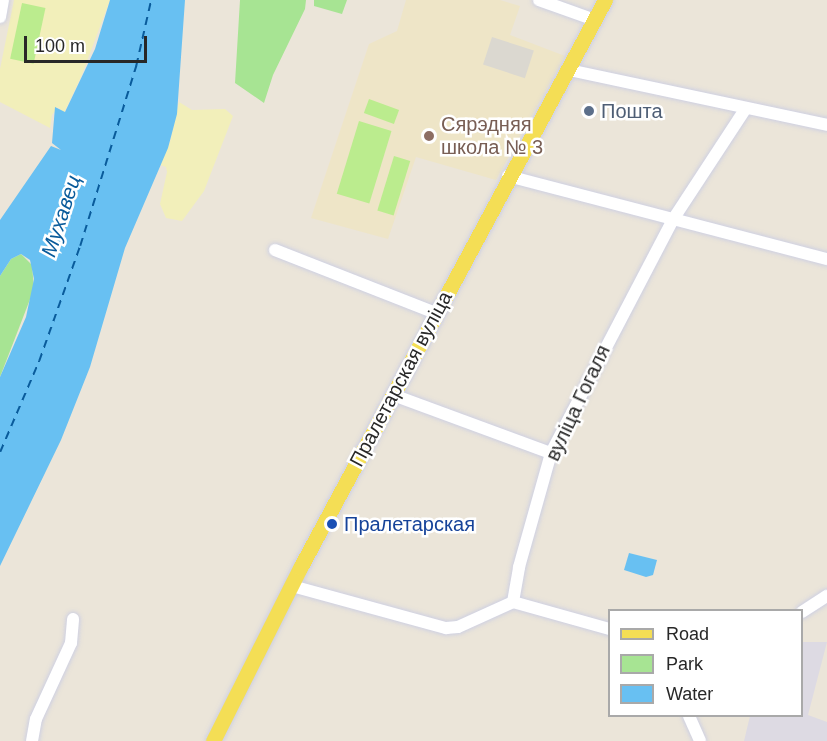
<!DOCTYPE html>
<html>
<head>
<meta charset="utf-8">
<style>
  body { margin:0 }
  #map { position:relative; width:827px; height:741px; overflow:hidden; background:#ebe5d9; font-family:Arial,sans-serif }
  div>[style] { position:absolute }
  .industrial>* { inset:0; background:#dddae3 }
  .education>* { inset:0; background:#eee5c7 }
  .green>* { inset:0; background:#a7e493 }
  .sand>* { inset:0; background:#f2efba }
  .pitch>* { inset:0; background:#bbec8e; transform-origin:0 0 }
  .plaza>* { inset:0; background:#dbd8d0; transform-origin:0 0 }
  .water>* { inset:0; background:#68c0f2 }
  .ferry>* { height:1.5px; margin-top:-0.75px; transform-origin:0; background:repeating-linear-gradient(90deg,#095b9b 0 8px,transparent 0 14px) }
  .roads { filter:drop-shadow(0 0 2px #ced0e2) drop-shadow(0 0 2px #ced0e2) }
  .minor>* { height:12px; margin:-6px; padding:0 6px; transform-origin:6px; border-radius:6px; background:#fff }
  .major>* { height:15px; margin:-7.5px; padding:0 7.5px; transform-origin:7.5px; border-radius:7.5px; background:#f4de55 }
  .dots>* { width:16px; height:16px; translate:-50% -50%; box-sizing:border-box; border:3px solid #fff; border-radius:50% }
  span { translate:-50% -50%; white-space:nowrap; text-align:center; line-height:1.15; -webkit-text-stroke:5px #fff; paint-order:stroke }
  .service-label { font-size:20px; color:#4e5e75 }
  .left { translate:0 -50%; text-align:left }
  .education-label { font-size:20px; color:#785e54 }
  .street-label { font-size:20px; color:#282828 }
  .transit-label { font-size:20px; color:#164399 }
  .water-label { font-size:21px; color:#095b9b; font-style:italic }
  .legend { position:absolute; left:608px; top:609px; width:195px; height:108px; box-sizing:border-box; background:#fff; border:2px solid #a9a9a9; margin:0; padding:8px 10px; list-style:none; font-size:18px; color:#282828 }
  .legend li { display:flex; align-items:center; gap:12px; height:30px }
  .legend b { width:30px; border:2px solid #a9a9a9 }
  .scale { position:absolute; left:24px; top:36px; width:123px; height:27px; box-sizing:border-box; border:3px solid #282828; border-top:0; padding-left:8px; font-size:18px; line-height:21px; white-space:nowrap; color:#282828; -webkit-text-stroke:4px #fff; paint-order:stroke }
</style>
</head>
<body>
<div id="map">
  <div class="industrial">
    <div style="clip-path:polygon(802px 642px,827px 642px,808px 715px,827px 722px,827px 741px,744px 741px,750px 716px,802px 716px)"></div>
  </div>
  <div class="education">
    <div style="clip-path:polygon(406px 0,500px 0,520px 6px,510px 35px,565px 56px,496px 180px,416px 157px,388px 239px,311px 218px,369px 44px,397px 31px)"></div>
  </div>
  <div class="green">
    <div style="clip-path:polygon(240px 0,306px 0,305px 9px,273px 75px,264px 103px,235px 83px)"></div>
    <div style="clip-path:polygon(314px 0,347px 0,342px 14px,314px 6px)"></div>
    <div style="clip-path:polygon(21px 254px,32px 265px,34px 289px,0 377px,0 276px,11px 259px)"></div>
  </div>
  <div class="sand">
    <div style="clip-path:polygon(14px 0,110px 0,81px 77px,64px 113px,58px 107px,52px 115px,50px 128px,0 102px,0 69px)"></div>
    <div style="clip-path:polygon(179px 102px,192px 110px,225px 109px,233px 116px,204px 191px,182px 221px,166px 218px,160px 204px,167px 172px,166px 167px,157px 164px,170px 142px)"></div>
  </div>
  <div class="pitch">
    <div style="left:22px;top:3px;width:24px;height:57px;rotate:12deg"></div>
    <div style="left:369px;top:99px;width:32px;height:15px;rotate:20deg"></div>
    <div style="left:359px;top:121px;width:34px;height:76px;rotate:17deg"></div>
    <div style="left:394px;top:156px;width:17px;height:57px;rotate:17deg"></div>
  </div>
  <div class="plaza">
    <div style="left:492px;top:37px;width:44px;height:29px;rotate:18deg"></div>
  </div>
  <div class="water">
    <div style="clip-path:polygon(110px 0,185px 0,177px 114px,168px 148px,125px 248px,90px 367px,61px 440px,0 566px,0 377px,26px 317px,34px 279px,30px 260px,21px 254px,11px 259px,0 276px,0 220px,51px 146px,61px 150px,52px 143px,55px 107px,65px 112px,95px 49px)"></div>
    <div style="clip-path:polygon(629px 553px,657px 560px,653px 575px,646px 577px,624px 570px)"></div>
  </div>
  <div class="ferry">
    <div style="left:0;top:452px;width:99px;rotate:-66.8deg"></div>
    <div style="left:39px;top:361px;width:122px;rotate:-70.4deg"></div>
    <div style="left:80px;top:246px;width:189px;rotate:-72.7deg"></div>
    <div style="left:136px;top:66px;width:68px;rotate:-77.2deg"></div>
  </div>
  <div class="roads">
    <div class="minor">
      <div style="left:539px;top:0;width:59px;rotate:19.7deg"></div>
      <div style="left:0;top:17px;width:17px;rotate:-80deg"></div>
      <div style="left:569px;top:70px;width:264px;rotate:12deg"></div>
      <div style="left:508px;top:176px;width:330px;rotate:14.6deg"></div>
      <div style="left:275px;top:250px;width:173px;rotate:21.4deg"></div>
      <div style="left:393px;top:395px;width:168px;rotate:20.2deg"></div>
      <div style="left:292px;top:586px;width:160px;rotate:15.3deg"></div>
      <div style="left:446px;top:628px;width:12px;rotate:-5deg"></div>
      <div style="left:458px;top:627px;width:60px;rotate:-24.4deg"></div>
      <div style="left:513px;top:602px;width:101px;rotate:15.6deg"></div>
      <div style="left:513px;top:602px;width:36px;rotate:-80deg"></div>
      <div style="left:519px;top:567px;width:118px;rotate:-74.3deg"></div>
      <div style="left:551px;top:453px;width:265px;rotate:-62.4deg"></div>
      <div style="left:674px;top:218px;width:131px;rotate:-56.8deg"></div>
      <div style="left:802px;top:612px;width:30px;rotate:-33deg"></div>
      <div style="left:689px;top:716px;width:27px;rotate:66deg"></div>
      <div style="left:32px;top:741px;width:22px;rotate:-80deg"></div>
      <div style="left:36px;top:719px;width:84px;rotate:-65.3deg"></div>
      <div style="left:71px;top:643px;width:24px;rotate:-85deg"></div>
    </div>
    <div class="major">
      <div style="left:213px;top:741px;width:194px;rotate:-63.3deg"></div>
      <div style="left:300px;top:568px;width:645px;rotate:-61.77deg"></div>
    </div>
  </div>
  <div class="dots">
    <div style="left:589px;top:111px;background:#5c6f8a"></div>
    <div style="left:429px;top:136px;background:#8d6e63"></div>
    <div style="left:332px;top:524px;background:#1a4fb4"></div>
  </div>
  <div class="service-label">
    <span class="left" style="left:601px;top:111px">Пошта</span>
  </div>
  <div class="education-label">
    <span class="left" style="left:441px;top:136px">Сярэдняя<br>школа № 3</span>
  </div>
  <div class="street-label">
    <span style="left:401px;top:379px;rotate:-62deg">Пралетарская вуліца</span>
    <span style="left:578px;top:403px;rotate:-65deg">вуліца Гогаля</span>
  </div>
  <div class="transit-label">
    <span class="left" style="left:344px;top:524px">Пралетарская</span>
  </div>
  <div class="water-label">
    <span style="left:61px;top:216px;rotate:-72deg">Мухавец</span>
  </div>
  <ul class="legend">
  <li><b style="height:8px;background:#f4de55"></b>Road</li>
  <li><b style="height:16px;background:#a7e493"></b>Park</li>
  <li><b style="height:16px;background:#68c0f2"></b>Water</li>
  </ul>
  <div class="scale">100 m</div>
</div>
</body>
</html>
